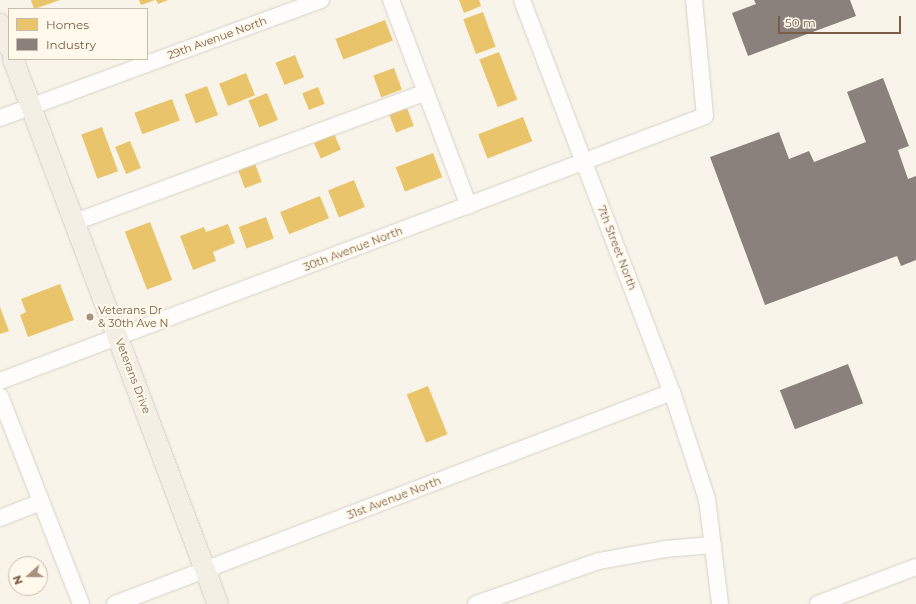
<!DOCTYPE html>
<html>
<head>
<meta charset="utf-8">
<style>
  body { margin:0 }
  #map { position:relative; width:916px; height:604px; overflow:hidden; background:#f8f4ea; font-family:Montserrat,sans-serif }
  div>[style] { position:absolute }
  .homes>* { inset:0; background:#e9c46a; transform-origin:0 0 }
  .industry>* { inset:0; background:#8a817c; transform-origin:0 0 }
  .roads { filter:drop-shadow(0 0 1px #d7d1c8) drop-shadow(0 0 1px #d7d1c8) }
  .minor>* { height:16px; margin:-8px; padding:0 8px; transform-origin:8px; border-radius:8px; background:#fefdfc }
  .major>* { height:20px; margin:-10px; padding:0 10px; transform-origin:10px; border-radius:10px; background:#f3efe5 }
  .dots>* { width:11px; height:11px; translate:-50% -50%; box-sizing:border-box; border:2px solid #fff9ec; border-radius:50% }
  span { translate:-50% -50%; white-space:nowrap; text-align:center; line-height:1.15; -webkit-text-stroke:4px #fff9ec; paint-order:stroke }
  .street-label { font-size:11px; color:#7a5d46 }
  .poi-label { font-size:11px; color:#7a5d46 }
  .left { translate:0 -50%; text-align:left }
  .legend { position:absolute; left:8px; top:8px; width:140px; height:52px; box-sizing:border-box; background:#fff9ec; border:1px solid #cabbaa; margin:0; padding:5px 7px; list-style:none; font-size:12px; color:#7a5d46 }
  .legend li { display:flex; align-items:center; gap:8px; height:20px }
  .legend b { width:20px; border:1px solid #cabbaa }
  .north { position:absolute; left:8px; top:556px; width:40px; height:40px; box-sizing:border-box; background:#fff9ec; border:1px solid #cabbaa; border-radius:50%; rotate:249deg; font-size:11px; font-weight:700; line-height:16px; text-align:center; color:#7a5d46 }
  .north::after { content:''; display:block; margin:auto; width:14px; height:18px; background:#a6927f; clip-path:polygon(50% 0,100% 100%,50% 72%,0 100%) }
  .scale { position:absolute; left:778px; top:16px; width:123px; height:18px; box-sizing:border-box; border:2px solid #7a5d46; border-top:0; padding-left:5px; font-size:12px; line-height:14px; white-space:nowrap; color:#7a5d46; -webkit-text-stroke:3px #fff9ec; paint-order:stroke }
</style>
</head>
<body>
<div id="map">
  <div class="homes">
    <div style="clip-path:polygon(31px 0,60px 0,34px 9px)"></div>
    <div style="clip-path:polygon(139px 0,155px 0,141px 5px)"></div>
    <div style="clip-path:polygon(156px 0,168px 0,158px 4px)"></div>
    <div style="clip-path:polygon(459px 0,479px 0,481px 6px,464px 13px)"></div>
    <div style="left:483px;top:12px;width:37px;height:21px;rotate:70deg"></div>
    <div style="left:385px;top:20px;width:22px;height:53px;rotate:69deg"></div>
    <div style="left:499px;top:52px;width:51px;height:21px;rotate:69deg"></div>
    <div style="left:295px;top:55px;width:24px;height:21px;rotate:68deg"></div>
    <div style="left:394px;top:68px;width:23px;height:22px;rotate:70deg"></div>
    <div style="left:246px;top:73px;width:24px;height:29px;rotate:68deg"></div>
    <div style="left:207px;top:86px;width:31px;height:24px;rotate:69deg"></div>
    <div style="left:318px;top:87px;width:18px;height:17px;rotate:68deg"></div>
    <div style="left:267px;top:93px;width:29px;height:20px;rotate:68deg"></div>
    <div style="left:172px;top:99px;width:23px;height:40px;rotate:70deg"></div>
    <div style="left:407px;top:108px;width:19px;height:19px;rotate:69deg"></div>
    <div style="left:523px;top:117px;width:26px;height:48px;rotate:69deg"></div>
    <div style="left:102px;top:127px;width:47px;height:22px;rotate:70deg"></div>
    <div style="left:334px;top:134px;width:17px;height:22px;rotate:66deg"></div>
    <div style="left:130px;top:141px;width:29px;height:16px;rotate:68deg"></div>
    <div style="left:433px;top:153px;width:26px;height:40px;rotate:69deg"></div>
    <div style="left:255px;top:164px;width:19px;height:18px;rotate:69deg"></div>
    <div style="left:354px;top:180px;width:29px;height:28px;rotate:68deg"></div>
    <div style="left:320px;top:196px;width:24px;height:43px;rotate:68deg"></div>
    <div style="left:266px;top:217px;width:23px;height:29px;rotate:70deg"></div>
    <div style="left:150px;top:222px;width:62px;height:27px;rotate:69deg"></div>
    <div style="clip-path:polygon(228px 224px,235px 243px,213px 252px,216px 261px,193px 270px,180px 236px,204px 227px,206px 232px)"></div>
    <div style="clip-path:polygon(60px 284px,74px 320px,28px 337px,20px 315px,26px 312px,21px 299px)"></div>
    <div style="clip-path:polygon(0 307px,9px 331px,0 334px)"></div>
    <div style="left:428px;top:386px;width:52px;height:23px;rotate:68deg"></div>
  </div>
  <div class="industry">
    <div style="clip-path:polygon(754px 0,850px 0,856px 16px,748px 56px,732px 13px,756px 4px)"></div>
    <div style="clip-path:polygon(883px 78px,909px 146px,898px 150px,908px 179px,916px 176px,916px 260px,901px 266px,897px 256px,765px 305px,710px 157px,779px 132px,789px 159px,809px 151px,814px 162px,866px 142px,847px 92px)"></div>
    <div style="left:848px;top:364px;width:42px;height:73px;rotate:69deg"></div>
  </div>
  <div class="roads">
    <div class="minor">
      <div style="left:391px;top:0;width:220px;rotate:69.3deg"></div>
      <div style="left:522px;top:0;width:420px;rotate:69.1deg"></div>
      <div style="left:672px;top:392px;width:113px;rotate:71.9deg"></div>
      <div style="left:707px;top:499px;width:106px;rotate:82.9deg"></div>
      <div style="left:0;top:118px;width:342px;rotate:-20.2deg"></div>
      <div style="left:75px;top:222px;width:374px;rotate:-20.3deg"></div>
      <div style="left:0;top:381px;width:753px;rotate:-20.6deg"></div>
      <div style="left:705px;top:116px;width:117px;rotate:-95.4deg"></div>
      <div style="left:0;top:396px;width:223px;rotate:68.7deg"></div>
      <div style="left:0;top:518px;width:44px;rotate:-21.3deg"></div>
      <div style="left:115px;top:604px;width:596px;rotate:-20.84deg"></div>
      <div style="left:476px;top:604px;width:130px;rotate:-19.3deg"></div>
      <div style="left:599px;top:561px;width:67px;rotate:-10.3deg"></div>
      <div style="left:665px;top:549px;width:48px;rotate:-4.8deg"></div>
      <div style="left:818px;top:604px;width:105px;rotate:-20.7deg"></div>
    </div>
    <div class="major">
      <div style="left:0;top:24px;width:25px;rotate:69deg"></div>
      <div style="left:13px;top:59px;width:582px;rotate:69.39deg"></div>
    </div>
  </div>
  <div class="dots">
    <div style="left:90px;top:317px;background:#a6927f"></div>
  </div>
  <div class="street-label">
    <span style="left:217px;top:38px;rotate:-20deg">29th Avenue North</span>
    <span style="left:617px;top:248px;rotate:69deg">7th Street North</span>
    <span style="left:353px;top:249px;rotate:-21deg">30th Avenue North</span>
    <span style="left:133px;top:376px;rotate:69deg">Veterans Drive</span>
    <span style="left:394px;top:498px;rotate:-21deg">31st Avenue North</span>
  </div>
  <div class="poi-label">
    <span class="left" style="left:98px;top:317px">Veterans Dr<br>&amp; 30th Ave N</span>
  </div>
  <ul class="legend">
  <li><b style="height:11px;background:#e9c46a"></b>Homes</li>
  <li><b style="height:11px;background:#8a817c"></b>Industry</li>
  </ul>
  <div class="north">N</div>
  <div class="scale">50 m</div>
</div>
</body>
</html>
